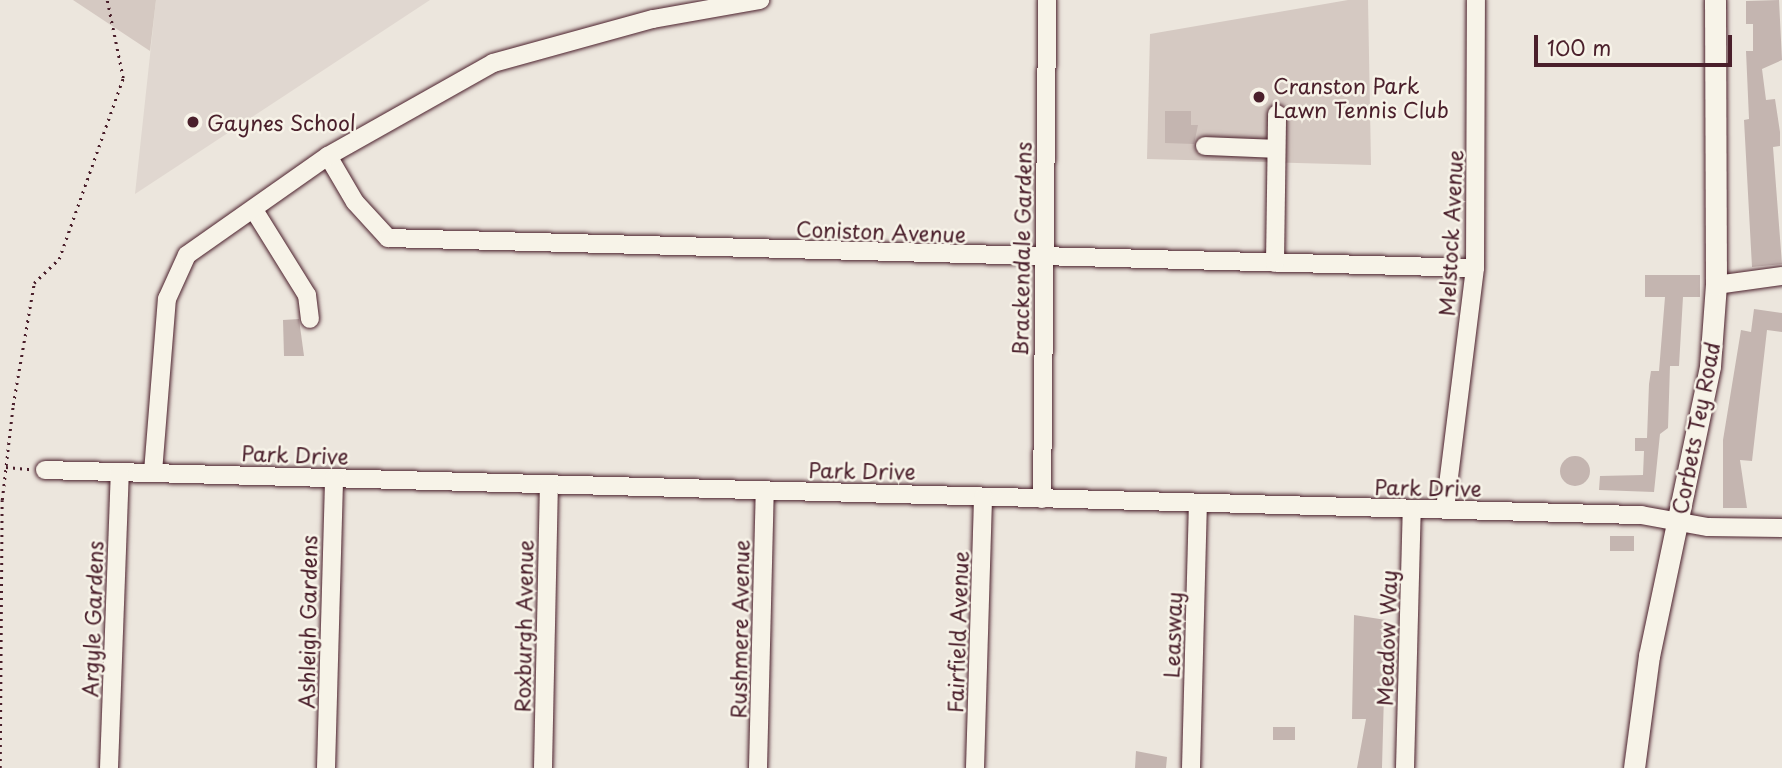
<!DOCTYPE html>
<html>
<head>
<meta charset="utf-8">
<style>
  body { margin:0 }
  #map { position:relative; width:1782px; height:768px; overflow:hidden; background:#ece6dd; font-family:"Playpen Sans",sans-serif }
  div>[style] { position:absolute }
  .built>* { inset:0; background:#e0d7d0 }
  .green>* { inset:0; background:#d5c9c2 }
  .building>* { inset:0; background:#c4b5b0; transform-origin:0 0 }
  .round { border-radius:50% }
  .path>* { height:2.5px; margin-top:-1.25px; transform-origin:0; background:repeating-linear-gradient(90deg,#4a1f2b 0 2px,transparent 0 7px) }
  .roads { filter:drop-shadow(0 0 2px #4a1f2b) drop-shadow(0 0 2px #4a1f2b) }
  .minor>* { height:18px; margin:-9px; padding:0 9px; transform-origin:9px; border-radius:9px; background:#f7f3e8 }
  .major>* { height:21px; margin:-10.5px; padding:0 10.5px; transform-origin:10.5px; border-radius:10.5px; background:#f7f3e8 }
  .dots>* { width:19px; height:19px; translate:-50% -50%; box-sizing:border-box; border:4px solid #f7f3e8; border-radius:50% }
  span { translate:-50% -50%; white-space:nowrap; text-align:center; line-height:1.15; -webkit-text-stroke:5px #f7f3e8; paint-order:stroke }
  .poi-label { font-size:21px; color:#4a1f2b }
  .left { translate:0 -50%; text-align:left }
  .street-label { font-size:21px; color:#4a1f2b }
  .scale { position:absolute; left:1534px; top:35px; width:198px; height:32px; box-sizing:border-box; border:4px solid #4a1f2b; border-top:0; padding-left:9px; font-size:21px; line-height:24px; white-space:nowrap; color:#4a1f2b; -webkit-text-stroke:5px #f7f3e8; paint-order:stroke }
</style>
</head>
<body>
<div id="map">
  <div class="built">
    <div style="clip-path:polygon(156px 0,430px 0,135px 194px)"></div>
  </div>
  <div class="green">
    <div style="clip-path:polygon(73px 0,156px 0,150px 51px)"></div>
    <div style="clip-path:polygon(1348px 0,1368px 0,1371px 165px,1147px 159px,1150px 34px)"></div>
  </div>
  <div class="building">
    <div style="clip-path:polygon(1779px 0,1782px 60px,1762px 69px,1766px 100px,1775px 99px,1780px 132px,1780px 146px,1773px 147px,1782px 264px,1752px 267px,1744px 120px,1749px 119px,1746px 51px,1753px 51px,1753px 24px,1746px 24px,1746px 1px)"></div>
    <div style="clip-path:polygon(1165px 111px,1191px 111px,1191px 125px,1198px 125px,1194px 144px,1165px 143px)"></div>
    <div style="clip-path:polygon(1645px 275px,1700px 275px,1700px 297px,1683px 297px,1679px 366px,1670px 366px,1668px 428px,1660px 434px,1654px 492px,1599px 490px,1600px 476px,1643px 475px,1644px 451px,1635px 451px,1635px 438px,1647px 438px,1649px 384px,1651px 371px,1659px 371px,1665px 297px,1645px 297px)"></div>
    <div style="clip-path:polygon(1754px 309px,1782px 313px,1782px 332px,1767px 330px,1752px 461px,1740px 460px,1747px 508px,1723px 508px,1723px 440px,1741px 330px,1751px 332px)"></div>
    <div style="clip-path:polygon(299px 319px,304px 356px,284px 356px,283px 320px)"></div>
    <div class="round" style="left:1560px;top:456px;width:30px;height:30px"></div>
    <div style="left:1610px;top:536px;width:24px;height:15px"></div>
    <div style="clip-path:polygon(1354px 615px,1386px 620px,1382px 768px,1357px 768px,1366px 719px,1352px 719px)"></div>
    <div style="left:1273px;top:727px;width:22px;height:13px"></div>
    <div style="clip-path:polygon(1136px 751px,1167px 757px,1166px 768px,1135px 768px)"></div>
  </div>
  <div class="path">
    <div style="left:6px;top:467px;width:25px;rotate:5deg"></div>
    <div style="left:0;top:768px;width:268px;rotate:-89.6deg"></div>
    <div style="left:2px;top:500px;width:96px;rotate:-83.4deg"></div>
    <div style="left:13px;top:405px;width:124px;rotate:-80.2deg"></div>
    <div style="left:34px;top:283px;width:35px;rotate:-44deg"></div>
    <div style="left:59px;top:259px;width:192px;rotate:-70.5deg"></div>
    <div style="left:123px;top:78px;width:80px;rotate:-101.6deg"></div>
  </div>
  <div class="roads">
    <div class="minor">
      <div style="left:1205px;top:146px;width:71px;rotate:2.4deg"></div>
      <div style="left:328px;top:156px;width:53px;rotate:59.6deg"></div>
      <div style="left:355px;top:202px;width:49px;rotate:47.5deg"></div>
      <div style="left:388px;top:238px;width:1087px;rotate:1.58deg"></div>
      <div style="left:254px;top:210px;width:100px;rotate:58.1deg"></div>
      <div style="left:307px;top:295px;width:24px;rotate:83deg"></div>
      <div style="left:1275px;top:263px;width:149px;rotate:-89.2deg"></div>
      <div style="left:1716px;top:285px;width:67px;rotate:-7.8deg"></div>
      <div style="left:45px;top:470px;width:1597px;rotate:1.62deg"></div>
      <div style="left:1641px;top:515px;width:68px;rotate:10.2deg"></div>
      <div style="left:1708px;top:527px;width:74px;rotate:0.8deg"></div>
      <div style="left:153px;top:472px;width:174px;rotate:-85.4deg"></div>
      <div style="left:167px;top:299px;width:48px;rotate:-65.6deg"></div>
      <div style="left:187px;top:255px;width:172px;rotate:-35.1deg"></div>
      <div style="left:328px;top:156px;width:189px;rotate:-29.4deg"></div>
      <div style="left:493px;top:63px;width:166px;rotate:-15.4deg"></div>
      <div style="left:653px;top:19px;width:109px;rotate:-10.1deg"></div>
      <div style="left:1042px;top:499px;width:499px;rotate:-89.4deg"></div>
      <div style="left:1445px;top:509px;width:243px;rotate:-82.9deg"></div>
      <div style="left:1475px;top:268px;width:268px;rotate:-89.8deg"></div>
      <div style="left:109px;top:768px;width:296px;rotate:-87.9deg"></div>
      <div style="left:326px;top:768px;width:290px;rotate:-88.4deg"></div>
      <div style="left:543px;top:768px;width:283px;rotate:-88.8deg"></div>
      <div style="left:758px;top:768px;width:277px;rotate:-88.6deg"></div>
      <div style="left:975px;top:768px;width:271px;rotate:-88.3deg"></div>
      <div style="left:1191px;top:768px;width:265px;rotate:-88.5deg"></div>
      <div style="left:1405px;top:768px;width:259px;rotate:-88.5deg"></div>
    </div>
    <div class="major">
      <div style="left:1634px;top:768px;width:113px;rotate:-82.4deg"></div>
      <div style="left:1649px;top:656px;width:296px;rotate:-78.1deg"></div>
      <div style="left:1710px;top:366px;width:81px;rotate:-85.8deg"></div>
      <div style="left:1716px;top:285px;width:285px;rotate:-90.2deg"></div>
    </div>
  </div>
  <div class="dots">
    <div style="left:1259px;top:97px;background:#4a1f2b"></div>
    <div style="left:193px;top:122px;background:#4a1f2b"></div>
  </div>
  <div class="poi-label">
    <span class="left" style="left:1273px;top:97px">Cranston Park<br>Lawn Tennis Club</span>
    <span class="left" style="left:207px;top:122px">Gaynes School</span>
  </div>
  <div class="street-label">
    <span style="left:881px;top:231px;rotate:2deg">Coniston Avenue</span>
    <span style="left:1450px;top:233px;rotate:-87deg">Melstock Avenue</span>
    <span style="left:1021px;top:249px;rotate:-89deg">Brackendale Gardens</span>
    <span style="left:1695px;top:428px;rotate:-79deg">Corbets Tey Road</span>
    <span style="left:295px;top:454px;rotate:2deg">Park Drive</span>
    <span style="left:862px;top:470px;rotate:1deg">Park Drive</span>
    <span style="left:1428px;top:487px;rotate:1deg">Park Drive</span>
    <span style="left:92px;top:619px;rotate:-88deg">Argyle Gardens</span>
    <span style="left:307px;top:622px;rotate:-89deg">Ashleigh Gardens</span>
    <span style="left:523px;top:626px;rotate:-89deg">Roxburgh Avenue</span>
    <span style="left:739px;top:629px;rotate:-89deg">Rushmere Avenue</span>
    <span style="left:957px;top:632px;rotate:-88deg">Fairfield Avenue</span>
    <span style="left:1172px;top:635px;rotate:-88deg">Leasway</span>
    <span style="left:1386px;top:638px;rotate:-88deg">Meadow Way</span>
  </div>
  <div class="scale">100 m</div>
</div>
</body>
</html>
